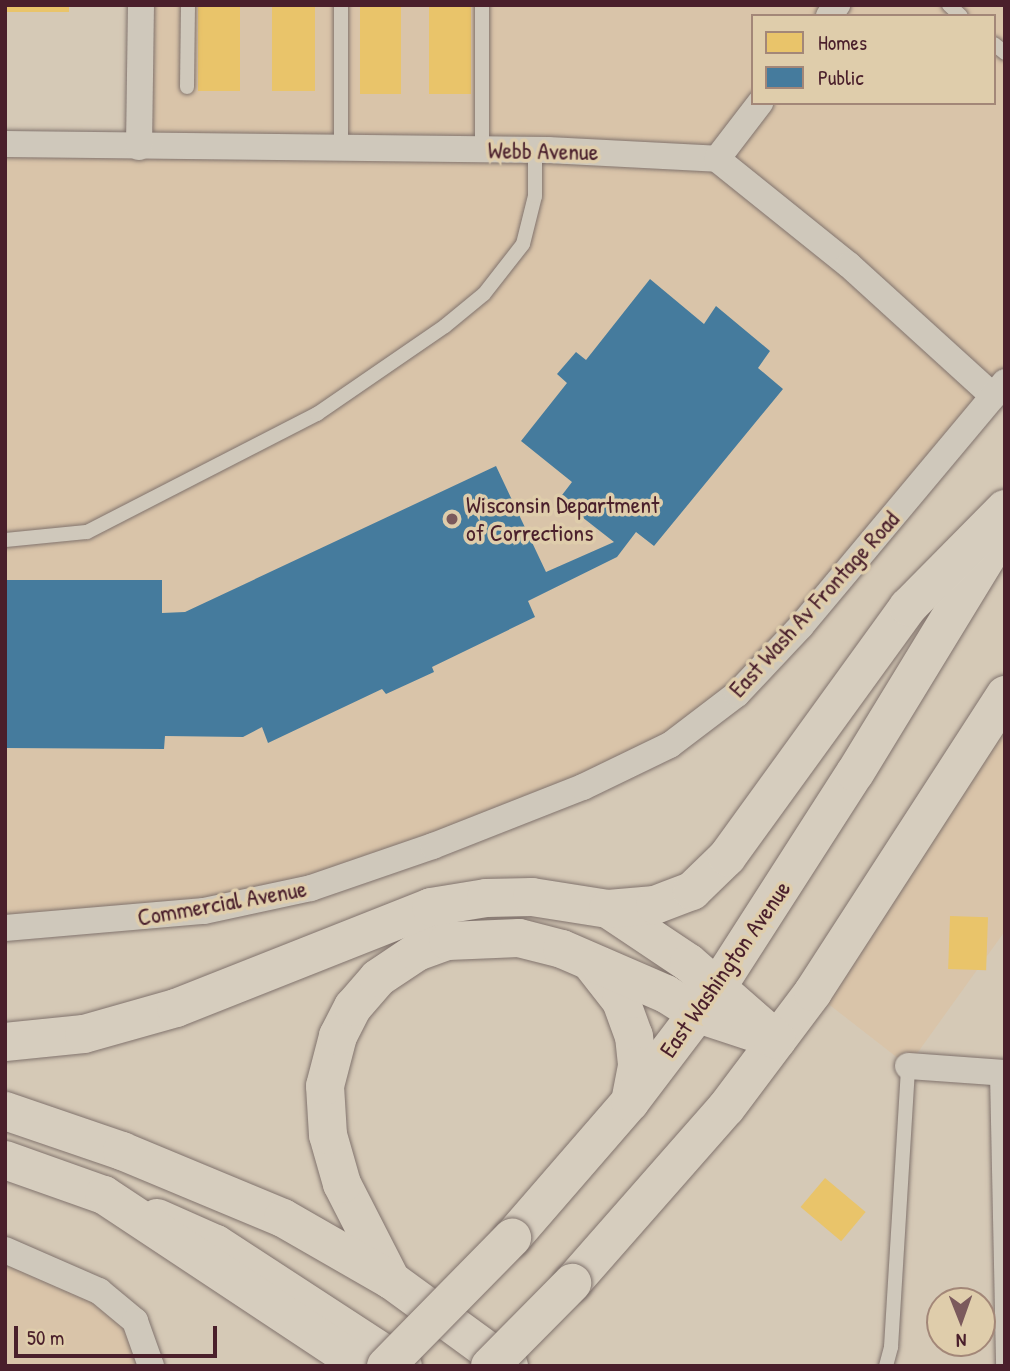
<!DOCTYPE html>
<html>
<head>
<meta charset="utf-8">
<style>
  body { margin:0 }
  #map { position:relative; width:1010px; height:1371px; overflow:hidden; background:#d5c9b6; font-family:"Patrick Hand",sans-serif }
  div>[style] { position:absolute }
  .built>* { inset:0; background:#d9c4a9 }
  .homes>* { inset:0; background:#e9c46a; transform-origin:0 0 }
  .public>* { inset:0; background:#457b9d }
  .roads { filter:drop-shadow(0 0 2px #81736d) drop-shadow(0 0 2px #81736d) }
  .service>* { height:14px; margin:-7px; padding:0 7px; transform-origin:7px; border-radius:7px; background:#cfc8bb }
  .minor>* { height:26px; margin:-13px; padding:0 13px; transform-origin:13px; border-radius:13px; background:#cfc8bb }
  .primary>* { height:38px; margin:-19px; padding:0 19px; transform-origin:19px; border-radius:19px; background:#d6cdbe }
  .motorway>* { height:38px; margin:-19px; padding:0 19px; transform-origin:19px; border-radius:19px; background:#d6cdbe }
  .bridges { filter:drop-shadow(0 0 2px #81736d) drop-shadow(0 0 2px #81736d) }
  .primary-bridge>* { height:38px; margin:-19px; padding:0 19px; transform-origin:19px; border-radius:19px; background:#d6cdbe }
  .dots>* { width:19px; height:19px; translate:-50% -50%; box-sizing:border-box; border:4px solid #dfcdab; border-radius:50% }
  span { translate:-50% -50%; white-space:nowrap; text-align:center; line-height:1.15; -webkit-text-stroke:7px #dfcdab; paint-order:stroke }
  .street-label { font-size:24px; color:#4a1f2b }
  .poi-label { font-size:24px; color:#4a1f2b }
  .left { translate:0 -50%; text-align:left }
  .frame { position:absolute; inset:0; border:7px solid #4a1f2b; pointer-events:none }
  .legend { position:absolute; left:751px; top:14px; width:245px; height:91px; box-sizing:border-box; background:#dfcdab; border:2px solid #a38778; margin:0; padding:9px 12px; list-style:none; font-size:21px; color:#4a1f2b }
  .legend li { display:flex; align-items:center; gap:14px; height:35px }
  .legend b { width:35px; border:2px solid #a38778 }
  .north { position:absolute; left:926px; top:1287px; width:70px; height:70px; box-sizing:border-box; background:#dfcdab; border:2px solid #a38778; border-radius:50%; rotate:179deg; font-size:19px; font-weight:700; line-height:28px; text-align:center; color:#4a1f2b }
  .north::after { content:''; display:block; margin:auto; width:24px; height:32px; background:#7b5a5c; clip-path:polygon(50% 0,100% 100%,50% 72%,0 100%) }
  .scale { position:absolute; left:14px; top:1326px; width:203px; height:32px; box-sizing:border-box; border:4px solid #4a1f2b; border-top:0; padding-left:9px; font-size:21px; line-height:24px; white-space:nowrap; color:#4a1f2b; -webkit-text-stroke:5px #dfcdab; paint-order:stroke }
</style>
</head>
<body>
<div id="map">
  <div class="built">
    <div style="clip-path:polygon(evenodd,141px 5px,1005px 5px,1005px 382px,801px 626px,670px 745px,311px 888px,5px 928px,5px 144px,139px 147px,141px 5px,753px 16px,994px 16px,994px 103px,753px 103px,753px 16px)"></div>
    <div style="clip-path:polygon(1005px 695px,1005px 931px,908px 1066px,813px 992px)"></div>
    <div style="clip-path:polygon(5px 1250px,99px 1291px,151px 1366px,5px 1366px)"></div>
  </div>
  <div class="homes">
    <div style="left:5px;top:5px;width:64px;height:7px"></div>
    <div style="left:198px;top:5px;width:42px;height:86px"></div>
    <div style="left:272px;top:5px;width:43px;height:86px"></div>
    <div style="left:360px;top:5px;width:41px;height:89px"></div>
    <div style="left:429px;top:5px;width:42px;height:89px"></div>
    <div style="left:950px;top:916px;width:38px;height:53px;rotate:2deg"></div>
    <div style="left:825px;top:1178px;width:53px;height:38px;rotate:40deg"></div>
  </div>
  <div class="public">
    <div style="clip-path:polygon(650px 279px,704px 324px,716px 306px,770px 351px,758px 368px,783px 389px,654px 546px,636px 532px,617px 557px,528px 601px,535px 617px,432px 667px,434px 672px,386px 694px,382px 689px,268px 743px,262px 727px,243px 737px,165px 736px,164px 749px,5px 748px,5px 580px,162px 580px,162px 613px,185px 612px,496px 466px,546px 572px,614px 542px,559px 499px,572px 482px,521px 441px,567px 383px,557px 374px,576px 352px,586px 360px)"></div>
  </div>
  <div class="roads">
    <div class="service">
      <div style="left:341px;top:5px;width:144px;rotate:90deg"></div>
      <div style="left:949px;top:5px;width:16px;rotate:43deg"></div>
      <div style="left:994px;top:44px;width:14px;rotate:39deg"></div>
      <div style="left:187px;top:87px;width:82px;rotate:-89.3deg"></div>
      <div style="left:482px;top:149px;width:144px;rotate:-90deg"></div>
      <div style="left:5px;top:540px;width:82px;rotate:-5.6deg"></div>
      <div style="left:87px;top:532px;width:259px;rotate:-27.2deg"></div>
      <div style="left:317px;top:414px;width:155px;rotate:-34.5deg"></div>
      <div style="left:445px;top:326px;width:50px;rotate:-39.4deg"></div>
      <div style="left:484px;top:294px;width:63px;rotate:-52deg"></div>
      <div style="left:523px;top:244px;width:49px;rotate:-76deg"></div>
      <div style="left:535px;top:196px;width:47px;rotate:-90deg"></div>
      <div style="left:997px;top:1073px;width:293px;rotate:88.8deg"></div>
      <div style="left:886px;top:1366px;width:20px;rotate:-75deg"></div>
      <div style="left:891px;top:1347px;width:282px;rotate:-86.5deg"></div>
    </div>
    <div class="minor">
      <div style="left:829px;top:16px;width:14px;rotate:-54deg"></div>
      <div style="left:5px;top:144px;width:543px;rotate:0.63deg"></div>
      <div style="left:548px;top:150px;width:169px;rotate:3deg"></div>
      <div style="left:717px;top:159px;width:169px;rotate:38.8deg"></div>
      <div style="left:849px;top:265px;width:195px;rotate:42.3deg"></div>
      <div style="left:139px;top:147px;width:142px;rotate:-89.2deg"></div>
      <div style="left:717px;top:159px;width:71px;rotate:-52.5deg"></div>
      <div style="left:5px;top:928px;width:200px;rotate:-4.9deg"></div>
      <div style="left:204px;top:911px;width:109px;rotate:-12.1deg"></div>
      <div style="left:311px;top:888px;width:129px;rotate:-19deg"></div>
      <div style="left:433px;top:846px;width:161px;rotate:-21.5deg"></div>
      <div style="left:583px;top:787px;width:97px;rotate:-25.8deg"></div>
      <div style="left:670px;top:745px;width:84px;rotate:-37.3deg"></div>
      <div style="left:737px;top:694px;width:93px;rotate:-46.7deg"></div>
      <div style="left:801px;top:626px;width:318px;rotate:-50.1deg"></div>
      <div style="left:908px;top:1066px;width:97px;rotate:4.1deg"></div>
      <div style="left:5px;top:1250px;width:103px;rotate:23.6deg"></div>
      <div style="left:99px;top:1291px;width:47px;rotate:39.8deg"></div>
      <div style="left:135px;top:1321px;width:48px;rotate:70.4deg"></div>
    </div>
    <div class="primary">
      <div style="left:592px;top:964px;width:47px;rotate:51.9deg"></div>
      <div style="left:621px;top:1001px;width:37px;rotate:70deg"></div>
      <div style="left:634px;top:1036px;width:30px;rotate:84deg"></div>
      <div style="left:637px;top:1066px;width:37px;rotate:101deg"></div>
      <div style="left:157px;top:1218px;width:64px;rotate:23.8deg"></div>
      <div style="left:216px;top:1244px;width:223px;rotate:33.1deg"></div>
      <div style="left:512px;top:1238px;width:180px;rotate:-49.1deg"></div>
      <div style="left:630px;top:1102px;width:146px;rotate:-52.8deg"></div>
      <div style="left:718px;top:986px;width:253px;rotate:-57.3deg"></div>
      <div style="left:855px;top:773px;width:288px;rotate:-58.6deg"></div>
      <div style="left:572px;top:1283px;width:233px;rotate:-48.7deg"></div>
      <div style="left:726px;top:1108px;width:145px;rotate:-53.1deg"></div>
      <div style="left:813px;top:992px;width:354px;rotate:-57.1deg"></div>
      <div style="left:509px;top:1366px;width:146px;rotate:-143.9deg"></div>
      <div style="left:391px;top:1280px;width:108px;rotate:-117deg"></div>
      <div style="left:342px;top:1184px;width:51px;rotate:-105.9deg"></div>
      <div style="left:328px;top:1135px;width:49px;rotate:-93.5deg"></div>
      <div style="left:325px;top:1086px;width:52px;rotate:-75.4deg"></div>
      <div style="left:338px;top:1036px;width:33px;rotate:-63deg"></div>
      <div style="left:353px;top:1007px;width:38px;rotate:-49deg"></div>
      <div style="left:378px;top:978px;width:47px;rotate:-33.7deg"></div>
      <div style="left:417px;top:952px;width:33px;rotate:-20deg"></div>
      <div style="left:448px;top:941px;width:71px;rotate:-2.4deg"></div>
      <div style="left:519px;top:938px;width:44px;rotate:14.3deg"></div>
      <div style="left:562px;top:949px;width:113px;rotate:23.4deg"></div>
      <div style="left:666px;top:994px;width:38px;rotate:32deg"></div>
      <div style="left:698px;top:1014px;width:83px;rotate:18.2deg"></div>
    </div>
    <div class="motorway">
      <div style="left:608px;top:909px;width:97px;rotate:33.7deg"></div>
      <div style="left:689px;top:963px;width:117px;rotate:41.2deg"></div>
      <div style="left:5px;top:1042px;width:79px;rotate:-5.8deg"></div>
      <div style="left:84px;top:1034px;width:96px;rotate:-15.8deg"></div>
      <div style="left:176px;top:1008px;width:274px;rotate:-21.6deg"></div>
      <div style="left:431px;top:907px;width:56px;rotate:-9.3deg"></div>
      <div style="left:486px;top:898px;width:46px;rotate:-1.2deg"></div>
      <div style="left:532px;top:897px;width:77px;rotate:9deg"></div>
      <div style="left:608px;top:909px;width:47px;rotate:-4.9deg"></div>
      <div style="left:655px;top:905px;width:40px;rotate:-21deg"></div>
      <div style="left:692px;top:891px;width:49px;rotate:-44.2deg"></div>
      <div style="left:727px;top:857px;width:309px;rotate:-54.1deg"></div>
      <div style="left:908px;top:607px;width:138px;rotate:-45.3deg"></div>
      <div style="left:5px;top:1111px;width:124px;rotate:18.9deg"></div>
      <div style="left:122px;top:1151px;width:174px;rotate:22.6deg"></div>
      <div style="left:283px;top:1218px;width:125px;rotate:29.9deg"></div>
      <div style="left:5px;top:1160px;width:105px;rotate:19.5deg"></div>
      <div style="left:104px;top:1195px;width:310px;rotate:33.5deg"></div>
    </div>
  </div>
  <div class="bridges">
    <div class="primary-bridge">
      <div style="left:386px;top:1366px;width:180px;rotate:-45.5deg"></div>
      <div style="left:490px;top:1366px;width:117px;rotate:-45.3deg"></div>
    </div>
  </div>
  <div class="dots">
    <div style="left:452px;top:519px;background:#7b5a5c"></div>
  </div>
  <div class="street-label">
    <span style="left:543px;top:151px;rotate:1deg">Webb Avenue</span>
    <span style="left:814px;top:604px;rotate:-48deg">East Wash Av Frontage Road</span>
    <span style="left:222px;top:903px;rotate:-10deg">Commercial Avenue</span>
    <span style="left:725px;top:969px;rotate:-55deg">East Washington Avenue</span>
  </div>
  <div class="poi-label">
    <span class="left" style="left:466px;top:519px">Wisconsin Department<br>of Corrections</span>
  </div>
  <div class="frame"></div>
  <ul class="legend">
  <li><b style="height:19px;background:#e9c46a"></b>Homes</li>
  <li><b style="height:19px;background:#457b9d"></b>Public</li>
  </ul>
  <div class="north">N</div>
  <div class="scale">50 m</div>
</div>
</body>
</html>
